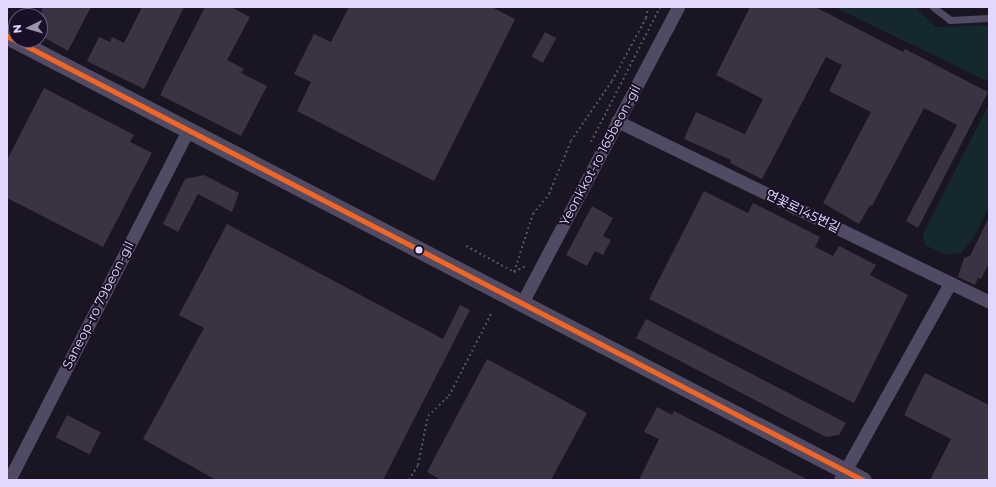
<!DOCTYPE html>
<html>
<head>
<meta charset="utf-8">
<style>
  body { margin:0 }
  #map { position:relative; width:996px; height:487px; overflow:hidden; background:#1a1522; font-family:Montserrat,"Noto Sans KR",sans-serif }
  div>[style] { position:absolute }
  .green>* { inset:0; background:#15282e }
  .building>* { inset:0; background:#3a3344; transform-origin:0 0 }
  .path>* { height:2px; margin-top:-1px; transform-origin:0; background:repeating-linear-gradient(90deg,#4c5363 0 2px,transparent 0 5px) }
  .service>* { height:7px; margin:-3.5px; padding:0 3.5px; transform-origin:3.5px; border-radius:3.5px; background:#504b62 }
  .minor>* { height:13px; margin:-6.5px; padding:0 6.5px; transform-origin:6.5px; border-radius:6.5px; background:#504b62 }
  .tertiary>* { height:17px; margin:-8.5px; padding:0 8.5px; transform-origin:8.5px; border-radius:8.5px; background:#504b62 }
  .bus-1>* { height:5px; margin:-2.5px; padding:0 2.5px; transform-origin:2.5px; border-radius:2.5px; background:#f26522 }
  .dots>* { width:11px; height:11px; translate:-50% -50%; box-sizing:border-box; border:2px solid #191027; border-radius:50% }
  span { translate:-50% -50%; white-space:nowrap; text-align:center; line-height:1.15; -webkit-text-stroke:4px #191027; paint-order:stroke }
  .street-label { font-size:13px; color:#e4d7fe }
  .frame { position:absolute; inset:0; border:8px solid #e4d7fe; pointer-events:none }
  .north { position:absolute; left:8px; top:8px; width:40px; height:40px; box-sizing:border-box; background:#191027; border:1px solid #6a607d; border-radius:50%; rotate:265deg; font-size:11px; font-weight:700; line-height:16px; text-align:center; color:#e4d7fe }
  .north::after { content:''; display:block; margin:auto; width:14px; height:18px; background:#9d93b1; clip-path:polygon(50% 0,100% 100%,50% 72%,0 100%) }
</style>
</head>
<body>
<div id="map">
  <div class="green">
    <div style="clip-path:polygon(834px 7px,915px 7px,936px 27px,989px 25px,989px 82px)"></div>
    <div style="clip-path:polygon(989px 104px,989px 207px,973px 239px,961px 253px,946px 255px,925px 245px,923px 234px)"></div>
  </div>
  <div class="building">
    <div style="clip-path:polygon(42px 7px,91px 7px,68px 51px,40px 35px)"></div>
    <div style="clip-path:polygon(142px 7px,184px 7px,144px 89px,87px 61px,99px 37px,110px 42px,112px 37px,124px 43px)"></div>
    <div style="clip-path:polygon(205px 7px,231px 7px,250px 17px,227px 60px,244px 69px,241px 73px,267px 86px,241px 136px,160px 95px)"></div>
    <div style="clip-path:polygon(349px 7px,492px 7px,515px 19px,434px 181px,297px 111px,311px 82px,294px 74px,314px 34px,331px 42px)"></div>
    <div style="clip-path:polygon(750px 7px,815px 7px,903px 52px,905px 49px,988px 92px,918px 228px,906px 221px,957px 125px,924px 108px,872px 206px,870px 205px,859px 224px,823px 203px,871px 112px,829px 91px,842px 65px,826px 57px,762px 179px,730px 163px,731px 160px,684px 139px,696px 112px,745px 134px,763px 99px,716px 75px)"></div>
    <div style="left:545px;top:32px;width:13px;height:28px;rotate:29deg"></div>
    <div style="clip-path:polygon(44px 88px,134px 135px,130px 142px,152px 153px,103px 247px,7px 198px,7px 160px)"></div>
    <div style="clip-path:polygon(204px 175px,239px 193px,232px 212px,198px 194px,178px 232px,163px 224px,185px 179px)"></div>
    <div style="clip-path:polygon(704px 191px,748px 213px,753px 203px,820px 237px,815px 247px,833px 256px,839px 246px,876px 265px,870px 275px,908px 295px,854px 403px,649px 299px)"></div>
    <div style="clip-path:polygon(592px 206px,613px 218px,603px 236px,611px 240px,603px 255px,595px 251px,587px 266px,566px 255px)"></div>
    <div style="clip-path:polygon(989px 217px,989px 263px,981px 279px,978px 278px,975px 285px,958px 277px,964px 258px,970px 256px)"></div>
    <div style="clip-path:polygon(227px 224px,443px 339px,460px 305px,470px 310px,383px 480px,216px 480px,143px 439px,204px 328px,179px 315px)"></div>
    <div style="clip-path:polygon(646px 319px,846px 423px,839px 435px,826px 437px,636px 338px)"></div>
    <div style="clip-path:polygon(487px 359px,587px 413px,551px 480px,441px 480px,427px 472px)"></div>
    <div style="clip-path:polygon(925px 373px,989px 405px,989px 480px,930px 480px,951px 439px,904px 415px)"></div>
    <div style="clip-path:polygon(657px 407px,672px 415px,674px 411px,808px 480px,639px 480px,659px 439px,644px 432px)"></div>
    <div style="left:67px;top:415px;width:38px;height:25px;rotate:27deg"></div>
  </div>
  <div class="path">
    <div style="left:591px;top:142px;width:152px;rotate:-62.9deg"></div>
    <div style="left:466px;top:246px;width:55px;rotate:28.4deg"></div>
    <div style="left:514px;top:272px;width:13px;rotate:-27deg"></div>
    <div style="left:514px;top:272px;width:61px;rotate:-71.9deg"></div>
    <div style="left:533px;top:214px;width:26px;rotate:-51deg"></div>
    <div style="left:549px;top:194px;width:57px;rotate:-67.5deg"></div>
    <div style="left:571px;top:141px;width:73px;rotate:-55.7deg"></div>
    <div style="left:612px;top:81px;width:72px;rotate:-61.6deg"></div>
    <div style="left:646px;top:18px;width:11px;rotate:-80deg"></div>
    <div style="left:409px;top:480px;width:17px;rotate:-59deg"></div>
    <div style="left:418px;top:465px;width:50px;rotate:-78.5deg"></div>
    <div style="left:428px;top:416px;width:29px;rotate:-44deg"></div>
    <div style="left:449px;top:396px;width:94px;rotate:-62.9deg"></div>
  </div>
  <div class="service">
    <div style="left:933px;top:7px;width:21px;rotate:37deg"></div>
    <div style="left:950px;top:20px;width:39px;rotate:-3deg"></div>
  </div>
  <div class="minor">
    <div style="left:617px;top:121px;width:414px;rotate:25.9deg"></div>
    <div style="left:522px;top:303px;width:335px;rotate:-62.2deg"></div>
    <div style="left:9px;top:480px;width:393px;rotate:-62.9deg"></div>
    <div style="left:840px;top:480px;width:226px;rotate:-60.8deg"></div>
  </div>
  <div class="tertiary">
    <div style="left:7px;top:36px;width:964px;rotate:27.42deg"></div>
  </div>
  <div class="bus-1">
    <div style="left:7px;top:36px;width:964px;rotate:27.42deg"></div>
  </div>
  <div class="dots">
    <div style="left:419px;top:250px;background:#e4d7fe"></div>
  </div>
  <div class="street-label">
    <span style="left:600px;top:155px;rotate:-62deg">Yeonkkot-ro 165beon-gil</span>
    <span style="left:803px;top:211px;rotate:26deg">연꽃로145번길</span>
    <span style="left:98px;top:305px;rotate:-63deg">Saneop-ro 79beon-gil</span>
  </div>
  <div class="frame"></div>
  <div class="north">N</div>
</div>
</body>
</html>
